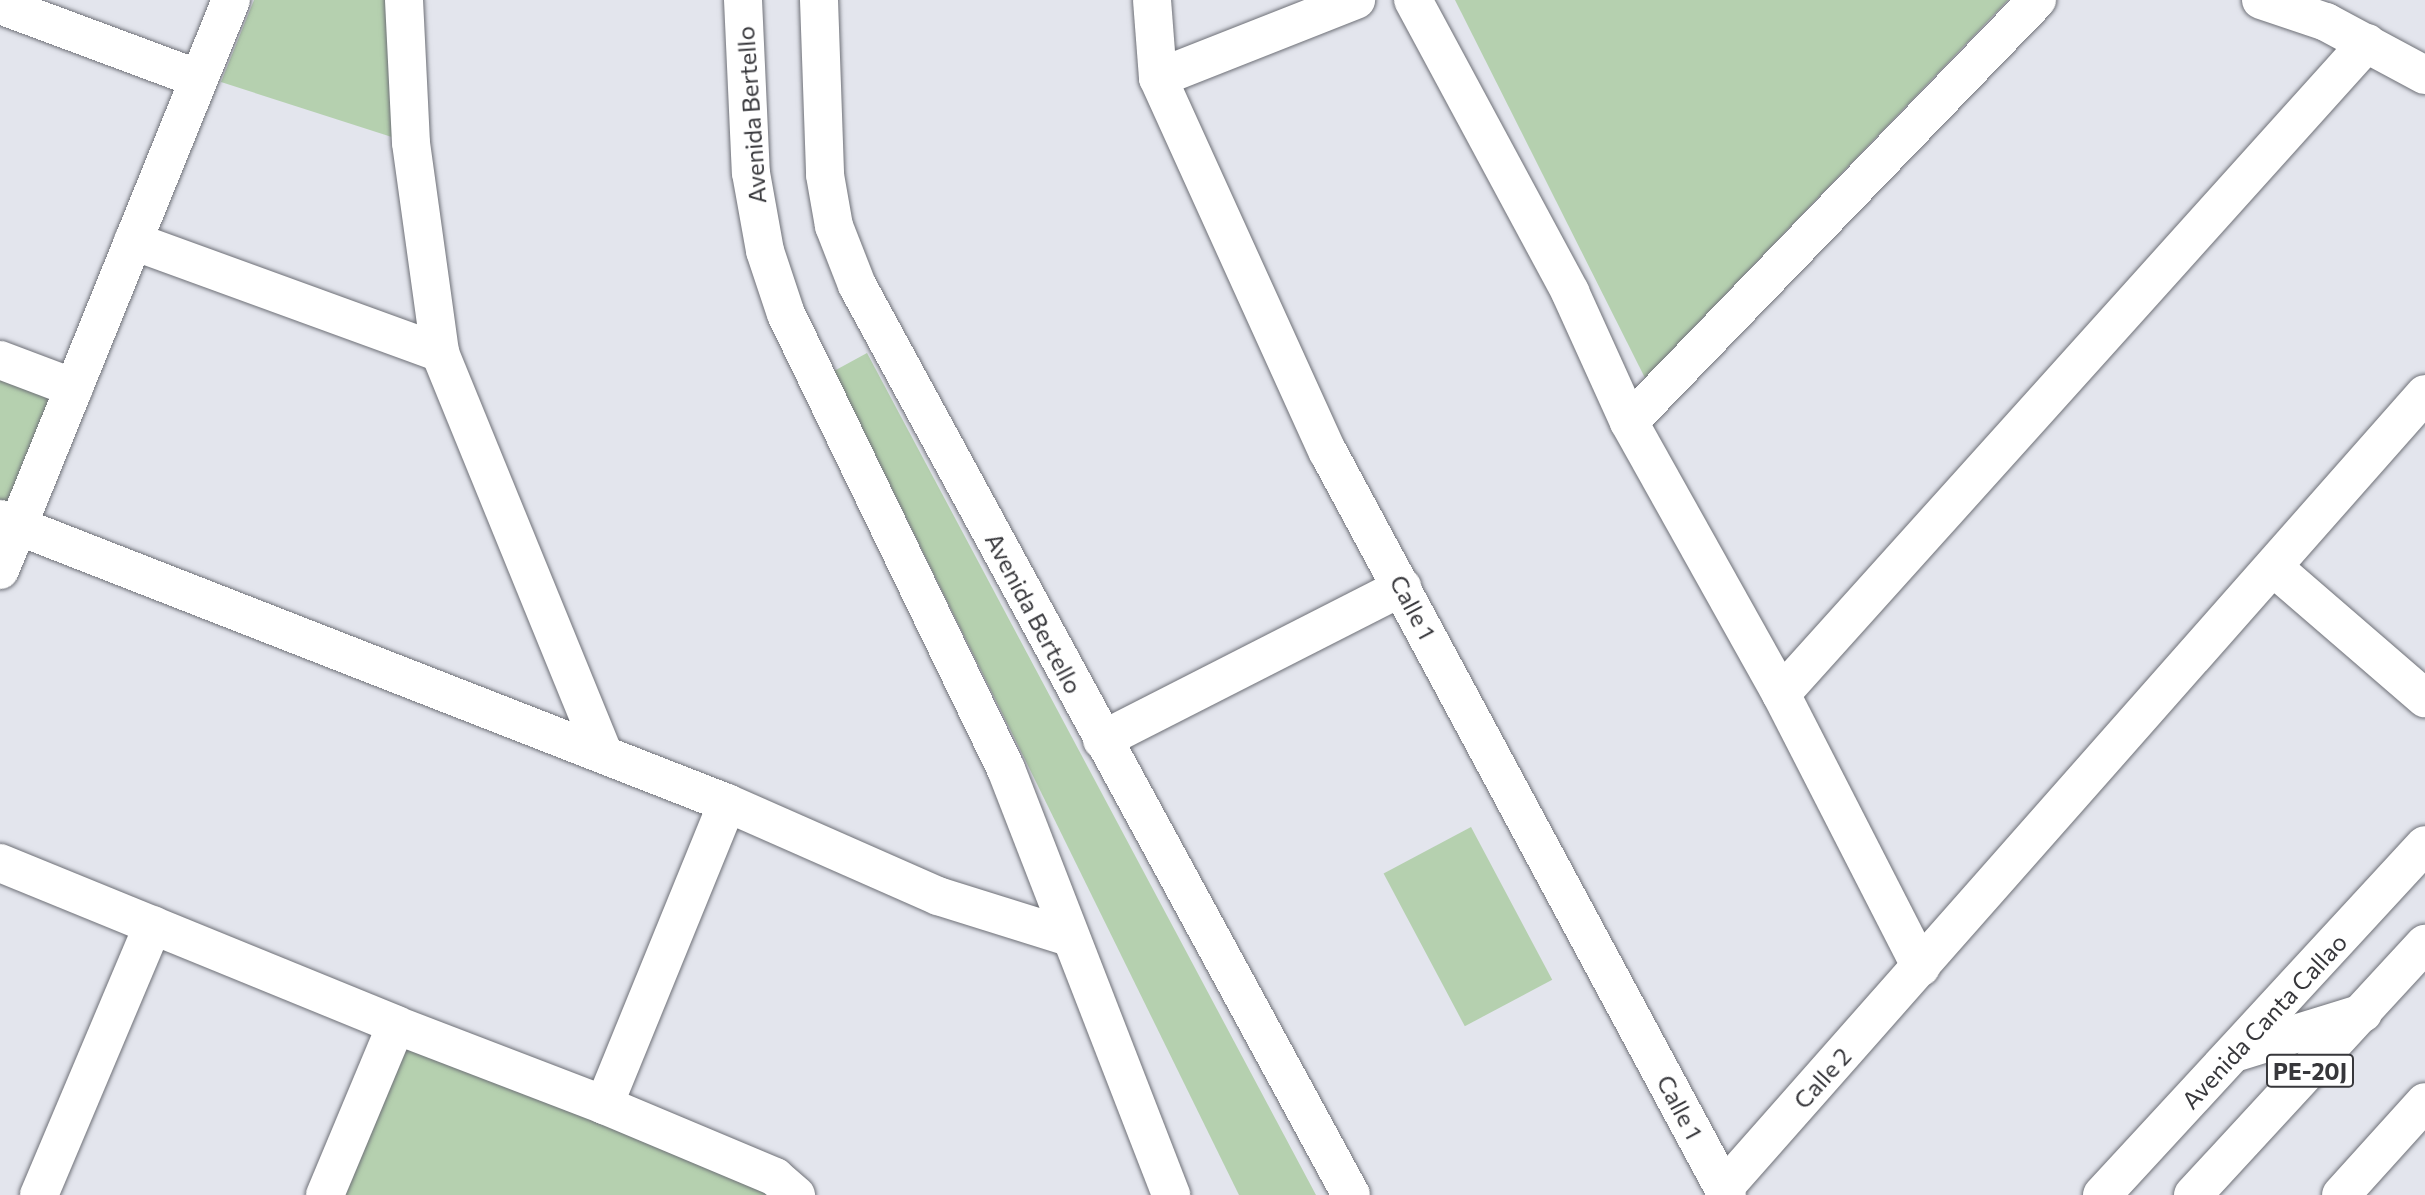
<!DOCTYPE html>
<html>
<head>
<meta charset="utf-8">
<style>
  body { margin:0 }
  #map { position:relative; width:2425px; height:1195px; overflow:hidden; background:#e3e5ed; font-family:Commissioner,sans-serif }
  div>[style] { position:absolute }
  .green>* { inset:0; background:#b5d0af; transform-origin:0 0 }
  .roads { filter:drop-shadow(0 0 2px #6e7077) drop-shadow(0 0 2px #6e7077) }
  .minor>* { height:38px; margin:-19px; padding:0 19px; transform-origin:19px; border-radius:19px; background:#fff }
  .secondary>* { height:38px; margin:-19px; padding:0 19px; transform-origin:19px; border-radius:19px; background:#fff }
  .trunk>* { height:38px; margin:-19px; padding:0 19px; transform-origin:19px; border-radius:19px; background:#fff }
  span { translate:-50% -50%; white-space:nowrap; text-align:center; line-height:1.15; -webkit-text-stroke:5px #fff; paint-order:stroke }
  .shield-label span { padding:2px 5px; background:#fff; border:2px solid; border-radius:5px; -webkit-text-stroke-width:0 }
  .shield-label { font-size:23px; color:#37373b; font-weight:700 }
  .street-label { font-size:24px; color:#37373b }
</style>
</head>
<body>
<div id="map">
  <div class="green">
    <div style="clip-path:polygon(254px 0,394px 0,398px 139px,221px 82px)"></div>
    <div style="clip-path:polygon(1455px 0,2008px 0,1645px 378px)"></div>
    <div style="clip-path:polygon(867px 353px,1316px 1195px,1239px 1195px,834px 371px)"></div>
    <div style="clip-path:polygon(0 370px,60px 393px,12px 511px,0 507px)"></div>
    <div style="left:1471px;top:827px;width:173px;height:99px;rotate:62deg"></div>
    <div style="clip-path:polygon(401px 1040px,774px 1195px,341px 1195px)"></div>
  </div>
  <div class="roads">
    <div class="minor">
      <div style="left:404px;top:0;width:143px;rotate:87.2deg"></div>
      <div style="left:411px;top:143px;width:212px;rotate:82.1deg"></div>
      <div style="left:440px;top:353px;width:433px;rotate:67.8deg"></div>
      <div style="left:1152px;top:0;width:78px;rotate:85.6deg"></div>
      <div style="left:1158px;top:78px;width:411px;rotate:65.6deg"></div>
      <div style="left:1328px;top:452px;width:843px;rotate:61.76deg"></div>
      <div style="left:1413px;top:0;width:332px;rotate:61.7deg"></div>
      <div style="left:1570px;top:292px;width:143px;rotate:65.6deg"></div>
      <div style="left:1629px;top:422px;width:312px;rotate:60.8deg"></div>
      <div style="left:1781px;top:694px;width:307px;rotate:62.9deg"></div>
      <div style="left:2261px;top:0;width:69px;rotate:18.7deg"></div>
      <div style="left:2326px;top:22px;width:112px;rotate:28.2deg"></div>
      <div style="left:0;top:5px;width:212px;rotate:20.4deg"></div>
      <div style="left:1158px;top:78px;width:213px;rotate:-21.5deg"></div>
      <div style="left:133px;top:241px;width:327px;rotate:20deg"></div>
      <div style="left:0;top:360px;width:79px;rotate:20.7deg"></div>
      <div style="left:1629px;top:422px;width:587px;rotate:-45.97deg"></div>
      <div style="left:0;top:519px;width:781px;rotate:21.34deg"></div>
      <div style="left:727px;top:803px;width:231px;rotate:23.8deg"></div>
      <div style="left:938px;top:896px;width:137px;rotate:17.4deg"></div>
      <div style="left:2273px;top:567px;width:201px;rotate:40.8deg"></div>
      <div style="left:0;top:570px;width:615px;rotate:-67.94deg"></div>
      <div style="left:1781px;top:694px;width:876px;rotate:-48.01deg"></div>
      <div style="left:1102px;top:740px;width:337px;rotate:-27deg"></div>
      <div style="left:0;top:863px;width:428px;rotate:22.2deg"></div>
      <div style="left:396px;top:1025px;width:223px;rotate:21deg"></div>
      <div style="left:604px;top:1105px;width:186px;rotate:22.8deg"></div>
      <div style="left:775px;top:1177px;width:28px;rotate:41deg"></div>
      <div style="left:604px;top:1105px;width:326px;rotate:-67.8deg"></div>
      <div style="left:1724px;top:1188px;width:1059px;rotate:-48.56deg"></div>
      <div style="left:39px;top:1195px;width:293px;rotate:-67.1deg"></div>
      <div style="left:325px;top:1195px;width:184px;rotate:-67.3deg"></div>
    </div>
    <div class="secondary">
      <div style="left:743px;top:0;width:173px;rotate:87.4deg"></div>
      <div style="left:751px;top:173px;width:79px;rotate:79.8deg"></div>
      <div style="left:765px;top:251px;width:66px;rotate:71.6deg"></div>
      <div style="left:786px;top:314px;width:505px;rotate:64.2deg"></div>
      <div style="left:1006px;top:769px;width:457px;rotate:68.8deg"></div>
      <div style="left:819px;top:0;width:175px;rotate:88deg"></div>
      <div style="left:825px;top:175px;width:52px;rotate:80deg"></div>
      <div style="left:834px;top:226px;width:63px;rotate:68.7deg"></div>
      <div style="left:857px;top:285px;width:1035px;rotate:61.5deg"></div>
      <div style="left:2102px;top:1195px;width:476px;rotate:-47.3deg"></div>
    </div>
    <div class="trunk">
      <div style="left:2237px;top:1052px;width:132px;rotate:-17.2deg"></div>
      <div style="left:2193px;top:1195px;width:342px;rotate:-47.3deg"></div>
      <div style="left:2341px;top:1195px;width:125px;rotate:-47.9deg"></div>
    </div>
  </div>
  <div class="shield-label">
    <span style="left:2310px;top:1071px">PE-20J</span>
  </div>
  <div class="street-label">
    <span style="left:751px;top:115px;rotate:-94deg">Avenida Bertello</span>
    <span style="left:1413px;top:607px;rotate:62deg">Calle 1</span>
    <span style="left:1034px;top:613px;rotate:62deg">Avenida Bertello</span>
    <span style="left:2264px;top:1021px;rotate:-47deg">Avenida Canta Callao</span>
    <span style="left:1822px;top:1078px;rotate:-48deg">Calle 2</span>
    <span style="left:1680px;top:1107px;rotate:62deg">Calle 1</span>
  </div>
</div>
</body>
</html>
